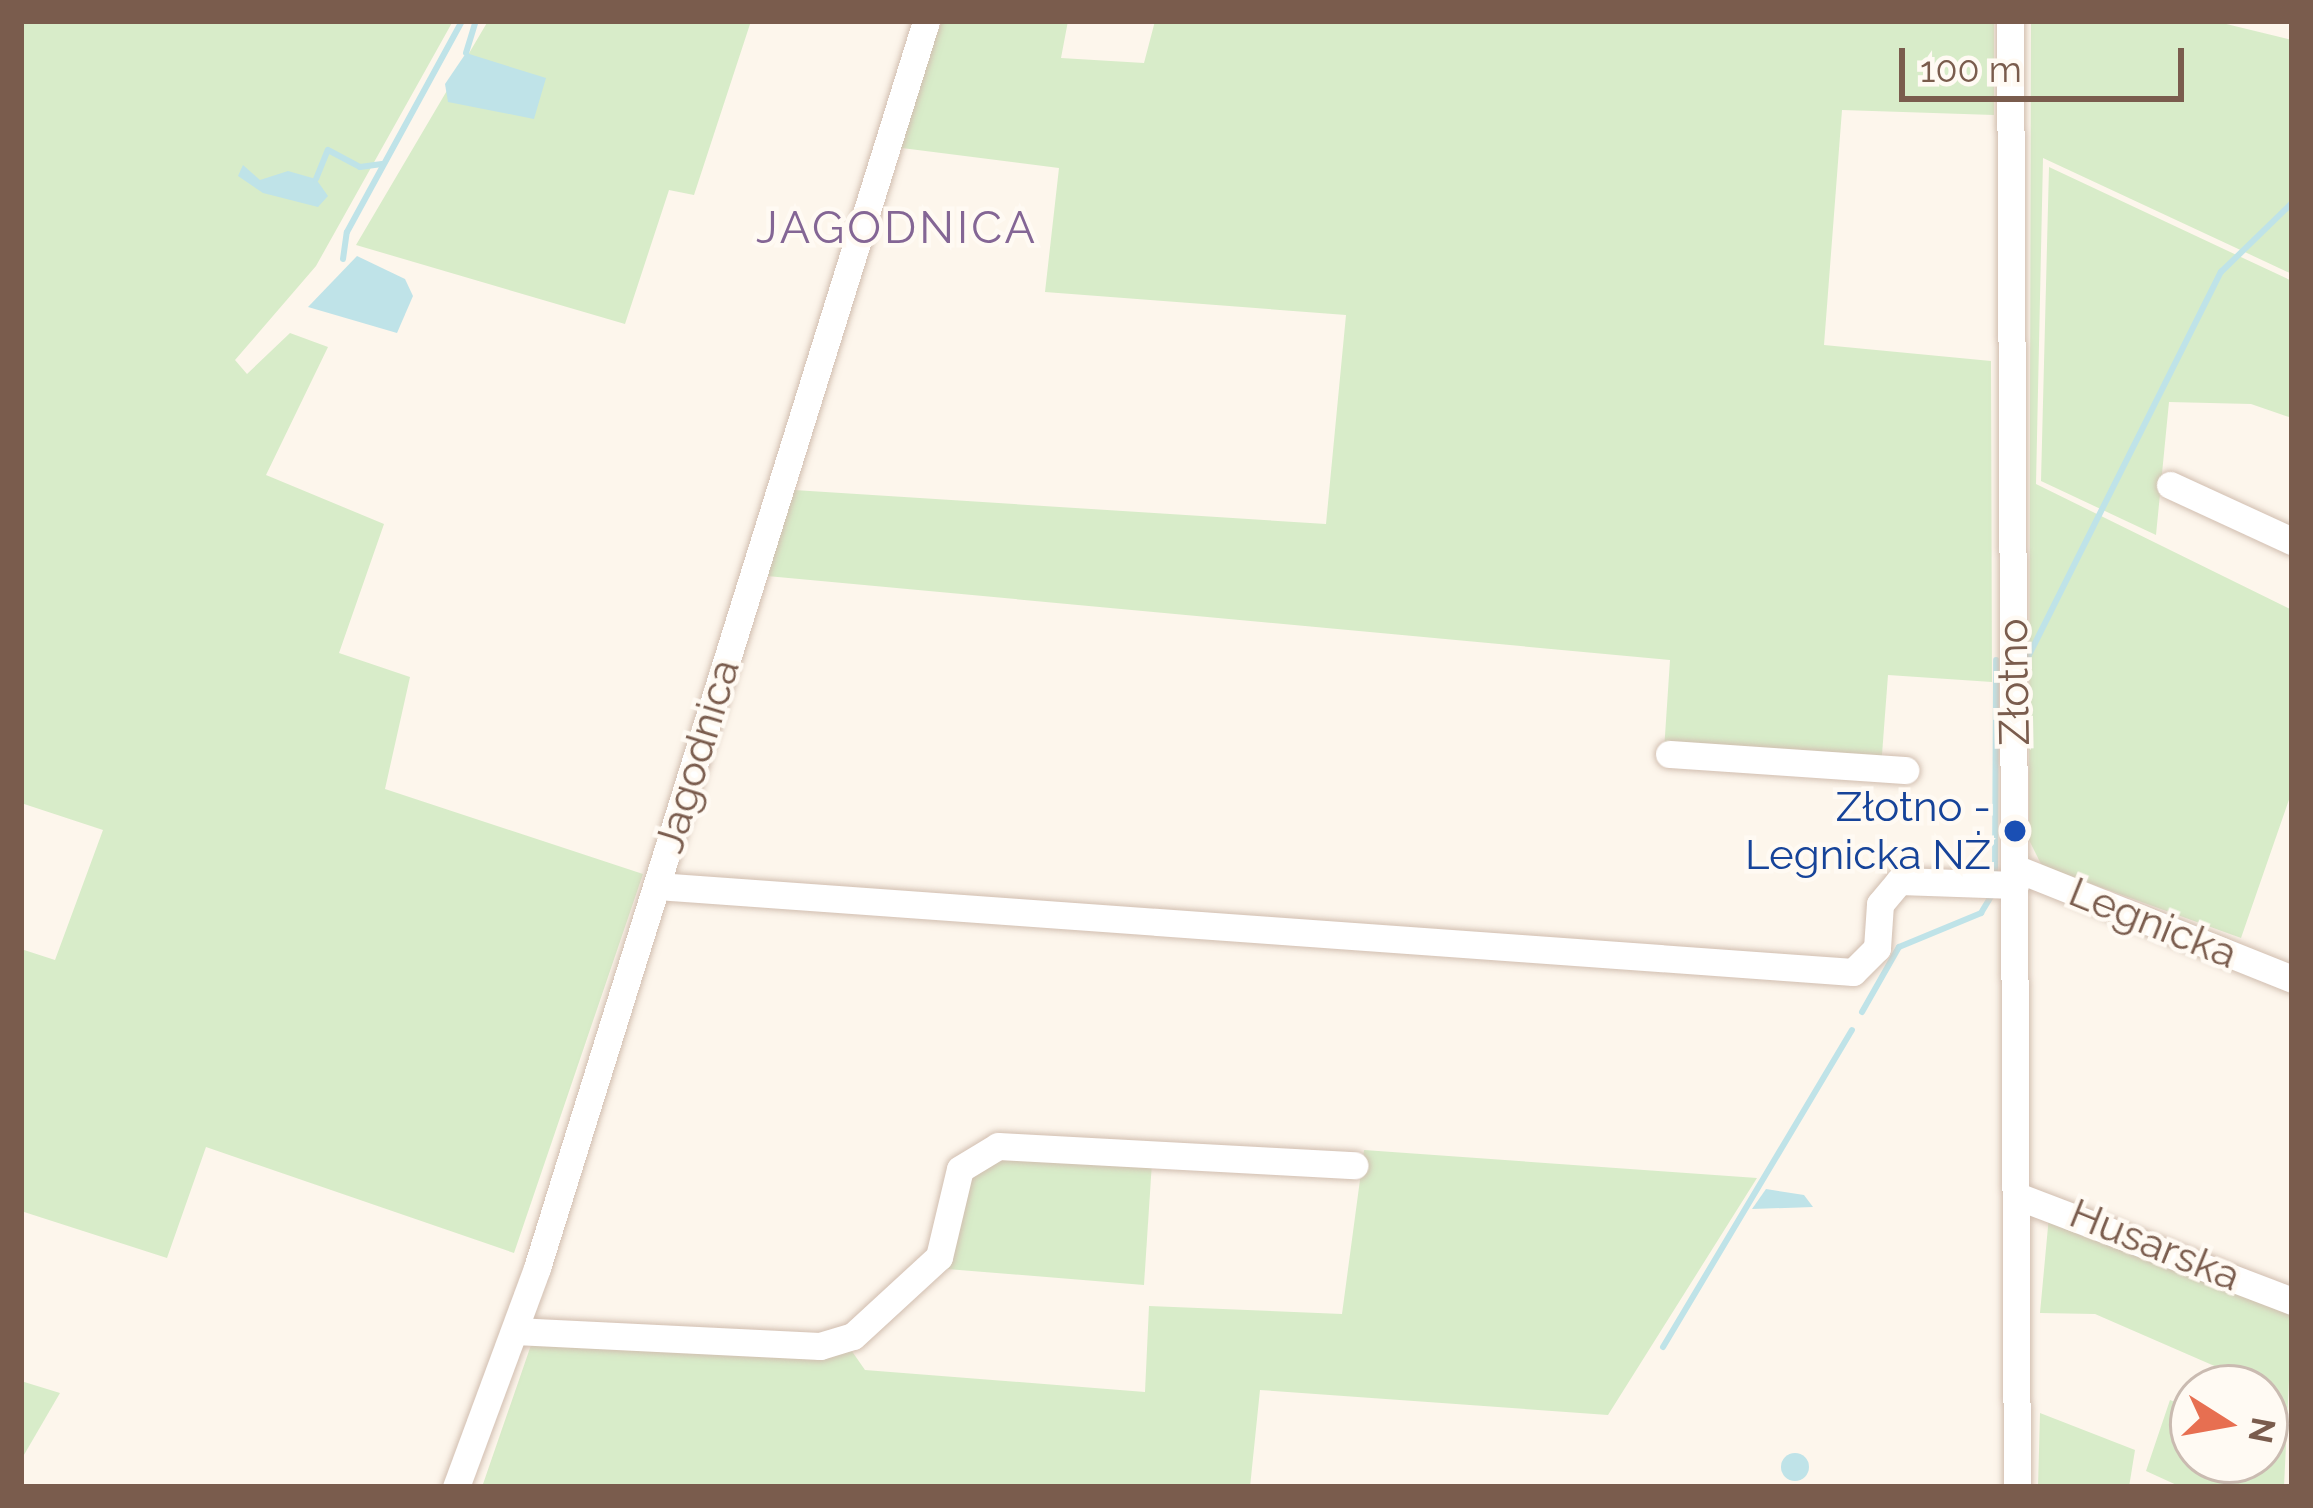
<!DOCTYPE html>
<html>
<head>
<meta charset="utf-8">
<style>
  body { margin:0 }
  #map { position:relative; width:2313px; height:1508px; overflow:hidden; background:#fdf6ec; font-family:Raleway,sans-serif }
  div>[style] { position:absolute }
  .green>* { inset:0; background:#d8ecc9 }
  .water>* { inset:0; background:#bfe3e8 }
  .round { border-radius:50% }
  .stream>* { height:6px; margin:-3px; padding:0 3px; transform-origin:3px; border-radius:3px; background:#bfe3e8 }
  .roads { filter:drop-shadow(0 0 3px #d1beb0) drop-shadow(0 0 3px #d1beb0) }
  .minor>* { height:27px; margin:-13.5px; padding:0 13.5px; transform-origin:13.5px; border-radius:13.5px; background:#fff }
  .dots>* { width:33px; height:33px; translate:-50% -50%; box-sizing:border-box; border:6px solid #fffaf3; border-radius:50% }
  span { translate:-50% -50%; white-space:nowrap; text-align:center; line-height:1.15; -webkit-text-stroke:9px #fffaf3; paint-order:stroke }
  .street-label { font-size:42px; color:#7a5c4d }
  .transit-label { font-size:42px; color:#164399 }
  .right { translate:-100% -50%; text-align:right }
  .neighbourhood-label { font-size:45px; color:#846695; letter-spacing:3px }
  .frame { position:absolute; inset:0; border:24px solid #7a5c4d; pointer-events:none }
  .north { position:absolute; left:2169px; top:1364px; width:120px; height:120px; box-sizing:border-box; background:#fffaf3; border:3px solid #cabbb1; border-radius:50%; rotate:101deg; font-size:33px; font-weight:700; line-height:48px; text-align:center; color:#7a5c4d }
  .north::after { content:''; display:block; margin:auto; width:42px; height:54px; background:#e76f51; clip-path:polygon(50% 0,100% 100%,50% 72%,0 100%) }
  .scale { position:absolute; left:1899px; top:48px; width:285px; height:54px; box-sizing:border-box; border:6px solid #7a5c4d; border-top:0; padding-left:15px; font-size:36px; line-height:42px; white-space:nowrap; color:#7a5c4d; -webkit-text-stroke:9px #fffaf3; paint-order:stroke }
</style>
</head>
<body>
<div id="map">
  <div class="green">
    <div style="clip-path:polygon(21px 21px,453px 21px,316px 266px,235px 360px,247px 374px,290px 333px,328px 347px,266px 475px,384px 524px,339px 653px,410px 677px,385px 789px,643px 874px,514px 1253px,206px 1147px,167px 1258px,21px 1211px,21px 949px,55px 960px,103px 830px,21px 803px)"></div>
    <div style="clip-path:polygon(488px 21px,751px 21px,694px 195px,669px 190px,625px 324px,356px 245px)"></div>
    <div style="clip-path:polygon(942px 21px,1068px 21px,1061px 58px,1144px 63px,1155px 21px,1994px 21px,1994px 115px,1842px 110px,1824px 345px,1991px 361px,1992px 682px,1888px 675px,1880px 781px,1663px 766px,1670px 660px,767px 576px,794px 490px,1326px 524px,1346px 315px,1045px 292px,1059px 168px,894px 147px)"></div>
    <div style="clip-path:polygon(2031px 21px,2214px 21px,2292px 40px,2292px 274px,2043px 158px,2036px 484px,2292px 610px,2292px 791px,2241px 938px,2042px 866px,2029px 840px)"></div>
    <div style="clip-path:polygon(2049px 167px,2292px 281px,2292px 418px,2251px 404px,2169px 402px,2156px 535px,2041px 481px)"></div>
    <div style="clip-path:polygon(1364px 1150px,1757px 1178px,1608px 1415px,1260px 1390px,1250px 1487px,482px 1487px,531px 1345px,849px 1347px,865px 1370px,1145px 1392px,1149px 1306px,1342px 1314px)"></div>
    <div style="clip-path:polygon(1009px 1154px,1152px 1162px,1144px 1285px,947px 1269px,967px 1175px)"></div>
    <div style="clip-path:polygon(2049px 1216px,2292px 1316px,2284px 1487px,2181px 1487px,2146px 1471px,2170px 1400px,2193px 1409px,2193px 1460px,2244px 1481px,2265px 1460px,2265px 1388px,2095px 1314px,2040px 1313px)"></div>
    <div style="clip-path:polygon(21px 1381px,60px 1393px,21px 1460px)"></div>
    <div style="clip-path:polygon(2040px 1413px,2135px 1450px,2129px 1487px,2038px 1487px)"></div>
  </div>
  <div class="water">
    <div style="clip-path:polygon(466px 53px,546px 78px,534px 119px,448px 102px,445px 84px)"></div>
    <div style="clip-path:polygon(243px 165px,260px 180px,288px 171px,316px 179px,328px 196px,318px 207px,263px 193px,238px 176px)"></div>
    <div style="clip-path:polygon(357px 256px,405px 279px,413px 296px,397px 333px,308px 307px)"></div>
    <div style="clip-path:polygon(1766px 1189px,1804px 1195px,1813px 1207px,1752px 1209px)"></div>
    <div class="round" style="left:1781px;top:1453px;width:28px;height:28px"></div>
  </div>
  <div class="stream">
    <div style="left:466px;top:53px;width:34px;rotate:-73deg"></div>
    <div style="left:316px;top:179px;width:31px;rotate:-68deg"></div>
    <div style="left:328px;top:150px;width:36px;rotate:28deg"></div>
    <div style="left:360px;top:167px;width:22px;rotate:-8deg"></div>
    <div style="left:343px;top:259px;width:27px;rotate:-82deg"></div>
    <div style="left:347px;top:232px;width:240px;rotate:-61.4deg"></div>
    <div style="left:2028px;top:657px;width:431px;rotate:-63.4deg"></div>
    <div style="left:2221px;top:272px;width:99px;rotate:-44.2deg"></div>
    <div style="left:1995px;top:876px;width:216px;rotate:-89.7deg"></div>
    <div style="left:1862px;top:1012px;width:75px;rotate:-60.4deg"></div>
    <div style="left:1899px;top:947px;width:89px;rotate:-22.5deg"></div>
    <div style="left:1981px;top:913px;width:27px;rotate:-59deg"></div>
    <div style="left:1663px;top:1347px;width:369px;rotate:-59.2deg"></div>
  </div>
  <div class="roads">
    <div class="minor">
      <div style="left:2010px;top:21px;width:1466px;rotate:89.73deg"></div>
      <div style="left:2170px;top:485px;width:134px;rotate:24.7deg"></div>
      <div style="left:1669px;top:754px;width:237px;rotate:3.9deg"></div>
      <div style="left:2015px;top:868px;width:298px;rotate:21.8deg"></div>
      <div style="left:657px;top:886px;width:1199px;rotate:4.11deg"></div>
      <div style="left:1853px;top:972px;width:34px;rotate:-45deg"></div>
      <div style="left:1877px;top:948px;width:44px;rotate:-86.1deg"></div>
      <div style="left:1880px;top:904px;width:30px;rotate:-50deg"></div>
      <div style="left:1899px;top:881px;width:116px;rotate:2deg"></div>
      <div style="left:2017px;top:1196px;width:294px;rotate:20.9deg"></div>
      <div style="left:515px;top:1331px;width:305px;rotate:2.8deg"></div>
      <div style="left:820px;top:1346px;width:34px;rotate:-17deg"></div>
      <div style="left:853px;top:1336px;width:117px;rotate:-42.6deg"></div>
      <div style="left:939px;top:1257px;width:90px;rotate:-76.6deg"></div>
      <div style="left:960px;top:1169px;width:44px;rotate:-31.2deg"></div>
      <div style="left:998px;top:1146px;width:357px;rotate:3.1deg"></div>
      <div style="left:456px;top:1487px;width:233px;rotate:-69.7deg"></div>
      <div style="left:537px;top:1268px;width:1306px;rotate:-72.67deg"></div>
    </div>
  </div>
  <div class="dots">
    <div style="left:2015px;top:831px;background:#1a4fb4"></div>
  </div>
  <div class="street-label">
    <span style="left:2014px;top:682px;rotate:-91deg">Złotno</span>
    <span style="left:697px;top:756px;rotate:-73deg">Jagodnica</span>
    <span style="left:2153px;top:923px;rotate:22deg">Legnicka</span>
    <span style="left:2155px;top:1245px;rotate:22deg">Husarska</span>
  </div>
  <div class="transit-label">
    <span class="right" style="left:1991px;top:831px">Złotno -<br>Legnicka NŻ</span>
  </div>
  <div class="neighbourhood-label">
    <span style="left:897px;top:228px">JAGODNICA</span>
  </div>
  <div class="frame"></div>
  <div class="north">N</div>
  <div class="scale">100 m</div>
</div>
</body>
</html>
